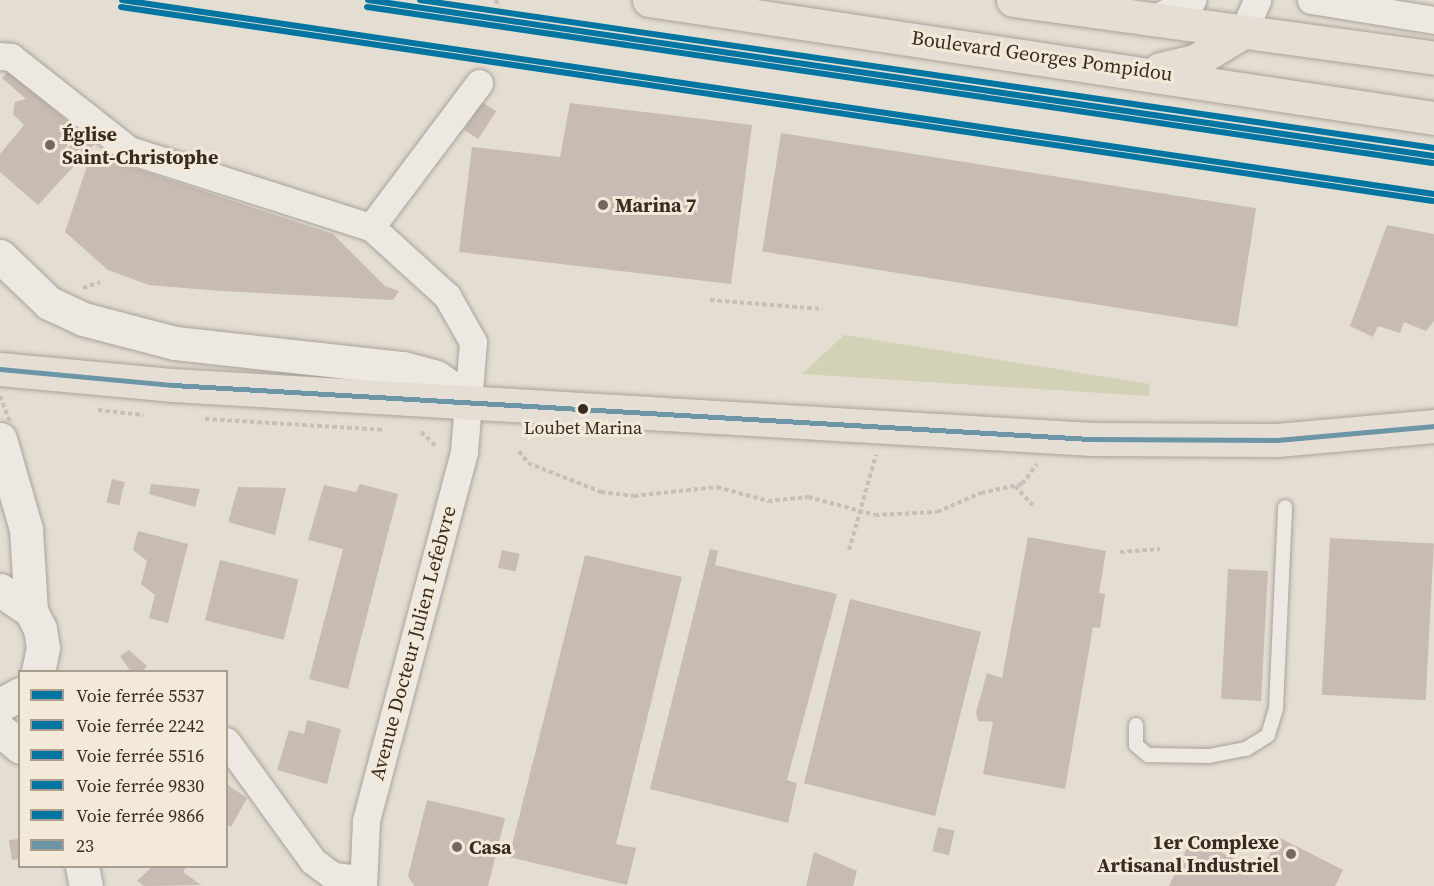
<!DOCTYPE html>
<html>
<head>
<meta charset="utf-8">
<style>
  body { margin:0 }
  #map { position:relative; width:1434px; height:886px; overflow:hidden; background:#e3ddd2; font-family:"Source Serif 4",serif }
  div>[style] { position:absolute }
  .green>* { inset:0; background:#d4d2b6 }
  .building>* { inset:0; background:#c7bbb3; transform-origin:0 0 }
  .path>* { height:4px; margin-top:-2px; transform-origin:0; background:repeating-linear-gradient(90deg,#c5c0b9 0 4.5px,transparent 0 7.5px) }
  .roads { filter:drop-shadow(0 0 2px #a9a39a) drop-shadow(0 0 2px #a9a39a) }
  .lane>* { height:14px; margin:-7px; padding:0 7px; transform-origin:7px; border-radius:7px; background:#ede9e2 }
  .street>* { height:27px; margin:-13.5px; padding:0 13.5px; transform-origin:13.5px; border-radius:13.5px; background:#ede9e2 }
  .secondary>* { height:33px; margin:-16.5px; padding:0 16.5px; transform-origin:16.5px; border-radius:16.5px; background:#ede9e2 }
  .primary>* { height:33px; margin:-16.5px; padding:0 16.5px; transform-origin:16.5px; border-radius:16.5px; background:#e4ded5 }
  .path-bridge>* { height:4px; margin-top:-2px; transform-origin:0; background:repeating-linear-gradient(90deg,#c5c0b9 0 4.5px,transparent 0 7.5px) }
  .bus-1>* { height:4.5px; margin:-2.25px; padding:0 2.25px; transform-origin:2.25px; border-radius:2.25px; background:#6c95a5 }
  .rail-1>* { height:6px; margin:-3px; padding:0 3px; transform-origin:3px; border-radius:3px; background:#0075a1 }
  .rail-2>* { height:6px; margin:-3px; padding:0 3px; transform-origin:3px; border-radius:3px; background:#0075a1 }
  .rail-3>* { height:6px; margin:-3px; padding:0 3px; transform-origin:3px; border-radius:3px; background:#0075a1 }
  .rail-4>* { height:6px; margin:-3px; padding:0 3px; transform-origin:3px; border-radius:3px; background:#0075a1 }
  .rail-5>* { height:6px; margin:-3px; padding:0 3px; transform-origin:3px; border-radius:3px; background:#0075a1 }
  .dots>* { width:16px; height:16px; translate:-50% -50%; box-sizing:border-box; border:3px solid #f3e9d9; border-radius:50% }
  span { translate:-50% -50%; white-space:nowrap; text-align:center; line-height:1.15; -webkit-text-stroke:6px #f3e9d9; paint-order:stroke }
  .bus-label { font-size:18px; color:#392b22 }
  .street-label { font-size:20px; color:#392b22 }
  .poi-label { font-size:20px; color:#392b22; font-weight:700 }
  .left { translate:0 -50%; text-align:left }
  .right { translate:-100% -50%; text-align:right }
  .legend { position:absolute; left:18px; top:670px; width:210px; height:198px; box-sizing:border-box; background:#f3e9d9; border:2px solid #a99d90; margin:0; padding:8px 10px; list-style:none; font-size:18px; color:#392b22 }
  .legend li { display:flex; align-items:center; gap:12px; height:30px }
  .legend b { width:30px; border:2px solid #a99d90 }
</style>
</head>
<body>
<div id="map">
  <div class="green">
    <div style="clip-path:polygon(844px 335px,1150px 384px,1149px 396px,802px 374px)"></div>
  </div>
  <div class="building">
    <div style="clip-path:polygon(8px 71px,83px 134px,101px 137px,38px 205px,0 172px,0 154px,24px 125px,13px 114px,15px 102px,26px 99px,2px 78px)"></div>
    <div style="left:482px;top:102px;width:17px;height:33px;rotate:33deg"></div>
    <div style="clip-path:polygon(570px 103px,752px 125px,731px 284px,459px 252px,472px 147px,560px 157px)"></div>
    <div style="left:781px;top:133px;width:481px;height:120px;rotate:9deg"></div>
    <div style="clip-path:polygon(91px 154px,333px 234px,385px 286px,399px 291px,393px 300px,221px 291px,149px 285px,108px 270px,65px 232px)"></div>
    <div style="clip-path:polygon(1387px 225px,1434px 234px,1434px 321px,1426px 331px,1404px 322px,1400px 333px,1378px 326px,1373px 337px,1350px 326px)"></div>
    <div style="left:112px;top:479px;width:13px;height:24px;rotate:13deg"></div>
    <div style="clip-path:polygon(151px 484px,200px 489px,195px 507px,149px 494px)"></div>
    <div style="clip-path:polygon(360px 484px,398px 494px,348px 689px,309px 679px,343px 549px,308px 540px,324px 485px,356px 492px)"></div>
    <div style="clip-path:polygon(238px 487px,286px 488px,275px 535px,228px 522px)"></div>
    <div style="clip-path:polygon(138px 531px,188px 544px,168px 623px,149px 618px,155px 595px,141px 584px,147px 561px,133px 550px)"></div>
    <div style="clip-path:polygon(1028px 537px,1106px 551px,1099px 593px,1105px 594px,1100px 628px,1093px 627px,1065px 789px,983px 774px,993px 722px,978px 721px,976px 712px,987px 673px,1002px 678px)"></div>
    <div style="left:1330px;top:538px;width:104px;height:157px;rotate:3deg"></div>
    <div style="clip-path:polygon(710px 549px,718px 551px,715px 565px,837px 594px,787px 780px,797px 783px,788px 823px,650px 789px)"></div>
    <div style="left:502px;top:550px;width:18px;height:18px;rotate:13deg"></div>
    <div style="clip-path:polygon(585px 555px,682px 577px,616px 844px,636px 848px,627px 885px,509px 857px)"></div>
    <div style="left:220px;top:560px;width:81px;height:62px;rotate:14deg"></div>
    <div style="left:1228px;top:569px;width:40px;height:130px;rotate:3deg"></div>
    <div style="left:850px;top:599px;width:135px;height:190px;rotate:14deg"></div>
    <div style="clip-path:polygon(129px 650px,147px 666px,142px 672px,131px 672px,120px 656px)"></div>
    <div style="clip-path:polygon(307px 720px,341px 729px,327px 784px,277px 770px,289px 730px,304px 734px)"></div>
    <div style="clip-path:polygon(226px 784px,247px 798px,231px 827px,226px 824px)"></div>
    <div style="clip-path:polygon(427px 800px,505px 818px,488px 886px,414px 886px,408px 876px)"></div>
    <div style="left:938px;top:827px;width:17px;height:25px;rotate:13deg"></div>
    <div style="clip-path:polygon(1278px 837px,1343px 870px,1335px 886px,1169px 886px,1192px 838px,1261px 872px)"></div>
    <div style="clip-path:polygon(20px 839px,20px 859px,12px 860px,9px 840px)"></div>
    <div style="clip-path:polygon(814px 852px,857px 871px,853px 886px,806px 886px)"></div>
    <div style="clip-path:polygon(153px 866px,187px 866px,183px 872px,201px 885px,144px 886px,137px 881px)"></div>
  </div>
  <div class="path">
    <div style="left:495px;top:0;width:8px;rotate:50deg"></div>
    <div style="left:83px;top:288px;width:18px;rotate:-19deg"></div>
    <div style="left:710px;top:300px;width:113px;rotate:4.6deg"></div>
    <div style="left:98px;top:410px;width:46px;rotate:6.2deg"></div>
    <div style="left:205px;top:419px;width:178px;rotate:3.5deg"></div>
    <div style="left:421px;top:432px;width:22px;rotate:43deg"></div>
    <div style="left:519px;top:451px;width:15px;rotate:53deg"></div>
    <div style="left:528px;top:463px;width:79px;rotate:21.7deg"></div>
    <div style="left:601px;top:492px;width:33px;rotate:7deg"></div>
    <div style="left:634px;top:496px;width:83px;rotate:-6.2deg"></div>
    <div style="left:717px;top:487px;width:53px;rotate:15.4deg"></div>
    <div style="left:768px;top:501px;width:40px;rotate:-5.7deg"></div>
    <div style="left:808px;top:497px;width:69px;rotate:15deg"></div>
    <div style="left:875px;top:515px;width:62px;rotate:-2.8deg"></div>
    <div style="left:937px;top:512px;width:48px;rotate:-23.4deg"></div>
    <div style="left:981px;top:493px;width:42px;rotate:-12.4deg"></div>
    <div style="left:1022px;top:484px;width:25px;rotate:-53deg"></div>
    <div style="left:1015px;top:486px;width:26px;rotate:47deg"></div>
    <div style="left:849px;top:550px;width:99px;rotate:-74.1deg"></div>
    <div style="left:1120px;top:552px;width:40px;rotate:-4.3deg"></div>
  </div>
  <div class="roads">
    <div class="lane">
      <div style="left:1136px;top:725px;width:20px;rotate:90deg"></div>
      <div style="left:1136px;top:745px;width:16px;rotate:40deg"></div>
      <div style="left:1148px;top:755px;width:61px;rotate:0.9deg"></div>
      <div style="left:1209px;top:756px;width:38px;rotate:-11deg"></div>
      <div style="left:1246px;top:749px;width:26px;rotate:-32deg"></div>
      <div style="left:1268px;top:735px;width:28px;rotate:-73deg"></div>
      <div style="left:1276px;top:708px;width:201px;rotate:-87.4deg"></div>
    </div>
    <div class="street">
      <div style="left:1311px;top:0;width:125px;rotate:9.2deg"></div>
      <div style="left:1151px;top:20px;width:46px;rotate:-26deg"></div>
      <div style="left:1243px;top:32px;width:35px;rotate:-66deg"></div>
      <div style="left:0;top:56px;width:11px;rotate:5deg"></div>
      <div style="left:11px;top:57px;width:150px;rotate:38.2deg"></div>
      <div style="left:129px;top:150px;width:254px;rotate:17.7deg"></div>
      <div style="left:371px;top:227px;width:103px;rotate:42.2deg"></div>
      <div style="left:447px;top:296px;width:53px;rotate:60.5deg"></div>
      <div style="left:473px;top:342px;width:110px;rotate:94.7deg"></div>
      <div style="left:464px;top:452px;width:382px;rotate:104.9deg"></div>
      <div style="left:366px;top:821px;width:65px;rotate:92.6deg"></div>
      <div style="left:371px;top:227px;width:180px;rotate:-53.1deg"></div>
      <div style="left:226px;top:741px;width:148px;rotate:54.1deg"></div>
      <div style="left:313px;top:861px;width:25px;rotate:37deg"></div>
      <div style="left:333px;top:876px;width:28px;rotate:6deg"></div>
    </div>
    <div class="secondary">
      <div style="left:0;top:256px;width:68px;rotate:43.8deg"></div>
      <div style="left:49px;top:303px;width:38px;rotate:25deg"></div>
      <div style="left:83px;top:319px;width:95px;rotate:14.6deg"></div>
      <div style="left:175px;top:343px;width:229px;rotate:6.3deg"></div>
      <div style="left:403px;top:368px;width:34px;rotate:15deg"></div>
      <div style="left:436px;top:377px;width:40px;rotate:34.9deg"></div>
      <div style="left:0;top:439px;width:94px;rotate:73.9deg"></div>
      <div style="left:26px;top:529px;width:82px;rotate:86.5deg"></div>
      <div style="left:0;top:590px;width:37px;rotate:34deg"></div>
      <div style="left:31px;top:611px;width:20px;rotate:63deg"></div>
      <div style="left:40px;top:629px;width:19px;rotate:81deg"></div>
      <div style="left:43px;top:648px;width:25px;rotate:102deg"></div>
      <div style="left:0;top:705px;width:23px;rotate:-29deg"></div>
      <div style="left:0;top:730px;width:26px;rotate:40deg"></div>
      <div style="left:82px;top:866px;width:20px;rotate:79deg"></div>
    </div>
    <div class="primary">
      <div style="left:649px;top:0;width:794px;rotate:8.55deg"></div>
      <div style="left:1013px;top:0;width:425px;rotate:7.8deg"></div>
      <div style="left:1160px;top:69px;width:36px;rotate:-13deg"></div>
      <div style="left:1195px;top:61px;width:56px;rotate:-31.1deg"></div>
      <div style="left:0;top:369px;width:174px;rotate:5.3deg"></div>
      <div style="left:173px;top:385px;width:920px;rotate:3.37deg"></div>
      <div style="left:1091px;top:439px;width:186px;rotate:0.3deg"></div>
      <div style="left:1277px;top:440px;width:158px;rotate:-5.1deg"></div>
    </div>
  </div>
  <div class="path-bridge">
    <div style="left:0;top:396px;width:28px;rotate:69deg"></div>
  </div>
  <div class="bus-1">
    <div style="left:0;top:369px;width:174px;rotate:5.3deg"></div>
    <div style="left:173px;top:385px;width:920px;rotate:3.37deg"></div>
    <div style="left:1091px;top:439px;width:186px;rotate:0.3deg"></div>
    <div style="left:1277px;top:440px;width:158px;rotate:-5.1deg"></div>
  </div>
  <div class="rail-1">
    <div style="left:122px;top:0;width:1326px;rotate:8.41deg"></div>
  </div>
  <div class="rail-2">
    <div style="left:368px;top:0;width:1077px;rotate:8.33deg"></div>
  </div>
  <div class="rail-3">
    <div style="left:367px;top:7px;width:1077px;rotate:8.33deg"></div>
  </div>
  <div class="rail-4">
    <div style="left:121px;top:7px;width:1326px;rotate:8.41deg"></div>
  </div>
  <div class="rail-5">
    <div style="left:420px;top:0;width:1025px;rotate:8.3deg"></div>
  </div>
  <div class="dots">
    <div style="left:50px;top:145px;background:#746960"></div>
    <div style="left:603px;top:205px;background:#746960"></div>
    <div style="left:583px;top:409px;background:#392b22"></div>
    <div style="left:457px;top:847px;background:#746960"></div>
    <div style="left:1291px;top:854px;background:#746960"></div>
  </div>
  <div class="bus-label">
    <span style="left:583px;top:428px">Loubet Marina</span>
  </div>
  <div class="street-label">
    <span style="left:1042px;top:56px;rotate:8deg">Boulevard Georges Pompidou</span>
    <span style="left:413px;top:643px;rotate:-75deg">Avenue Docteur Julien Lefebvre</span>
  </div>
  <div class="poi-label">
    <span class="left" style="left:62px;top:146px">Église<br>Saint-Christophe</span>
    <span class="left" style="left:615px;top:205px">Marina 7</span>
    <span class="right" style="left:1279px;top:854px">1er Complexe<br>Artisanal Industriel</span>
    <span class="left" style="left:469px;top:847px">Casa</span>
  </div>
  <ul class="legend">
  <li><b style="height:8px;background:#0075a1"></b>Voie ferrée 5537</li>
  <li><b style="height:8px;background:#0075a1"></b>Voie ferrée 2242</li>
  <li><b style="height:8px;background:#0075a1"></b>Voie ferrée 5516</li>
  <li><b style="height:8px;background:#0075a1"></b>Voie ferrée 9830</li>
  <li><b style="height:8px;background:#0075a1"></b>Voie ferrée 9866</li>
  <li><b style="height:8px;background:#6c95a5"></b>23</li>
  </ul>
</div>
</body>
</html>
